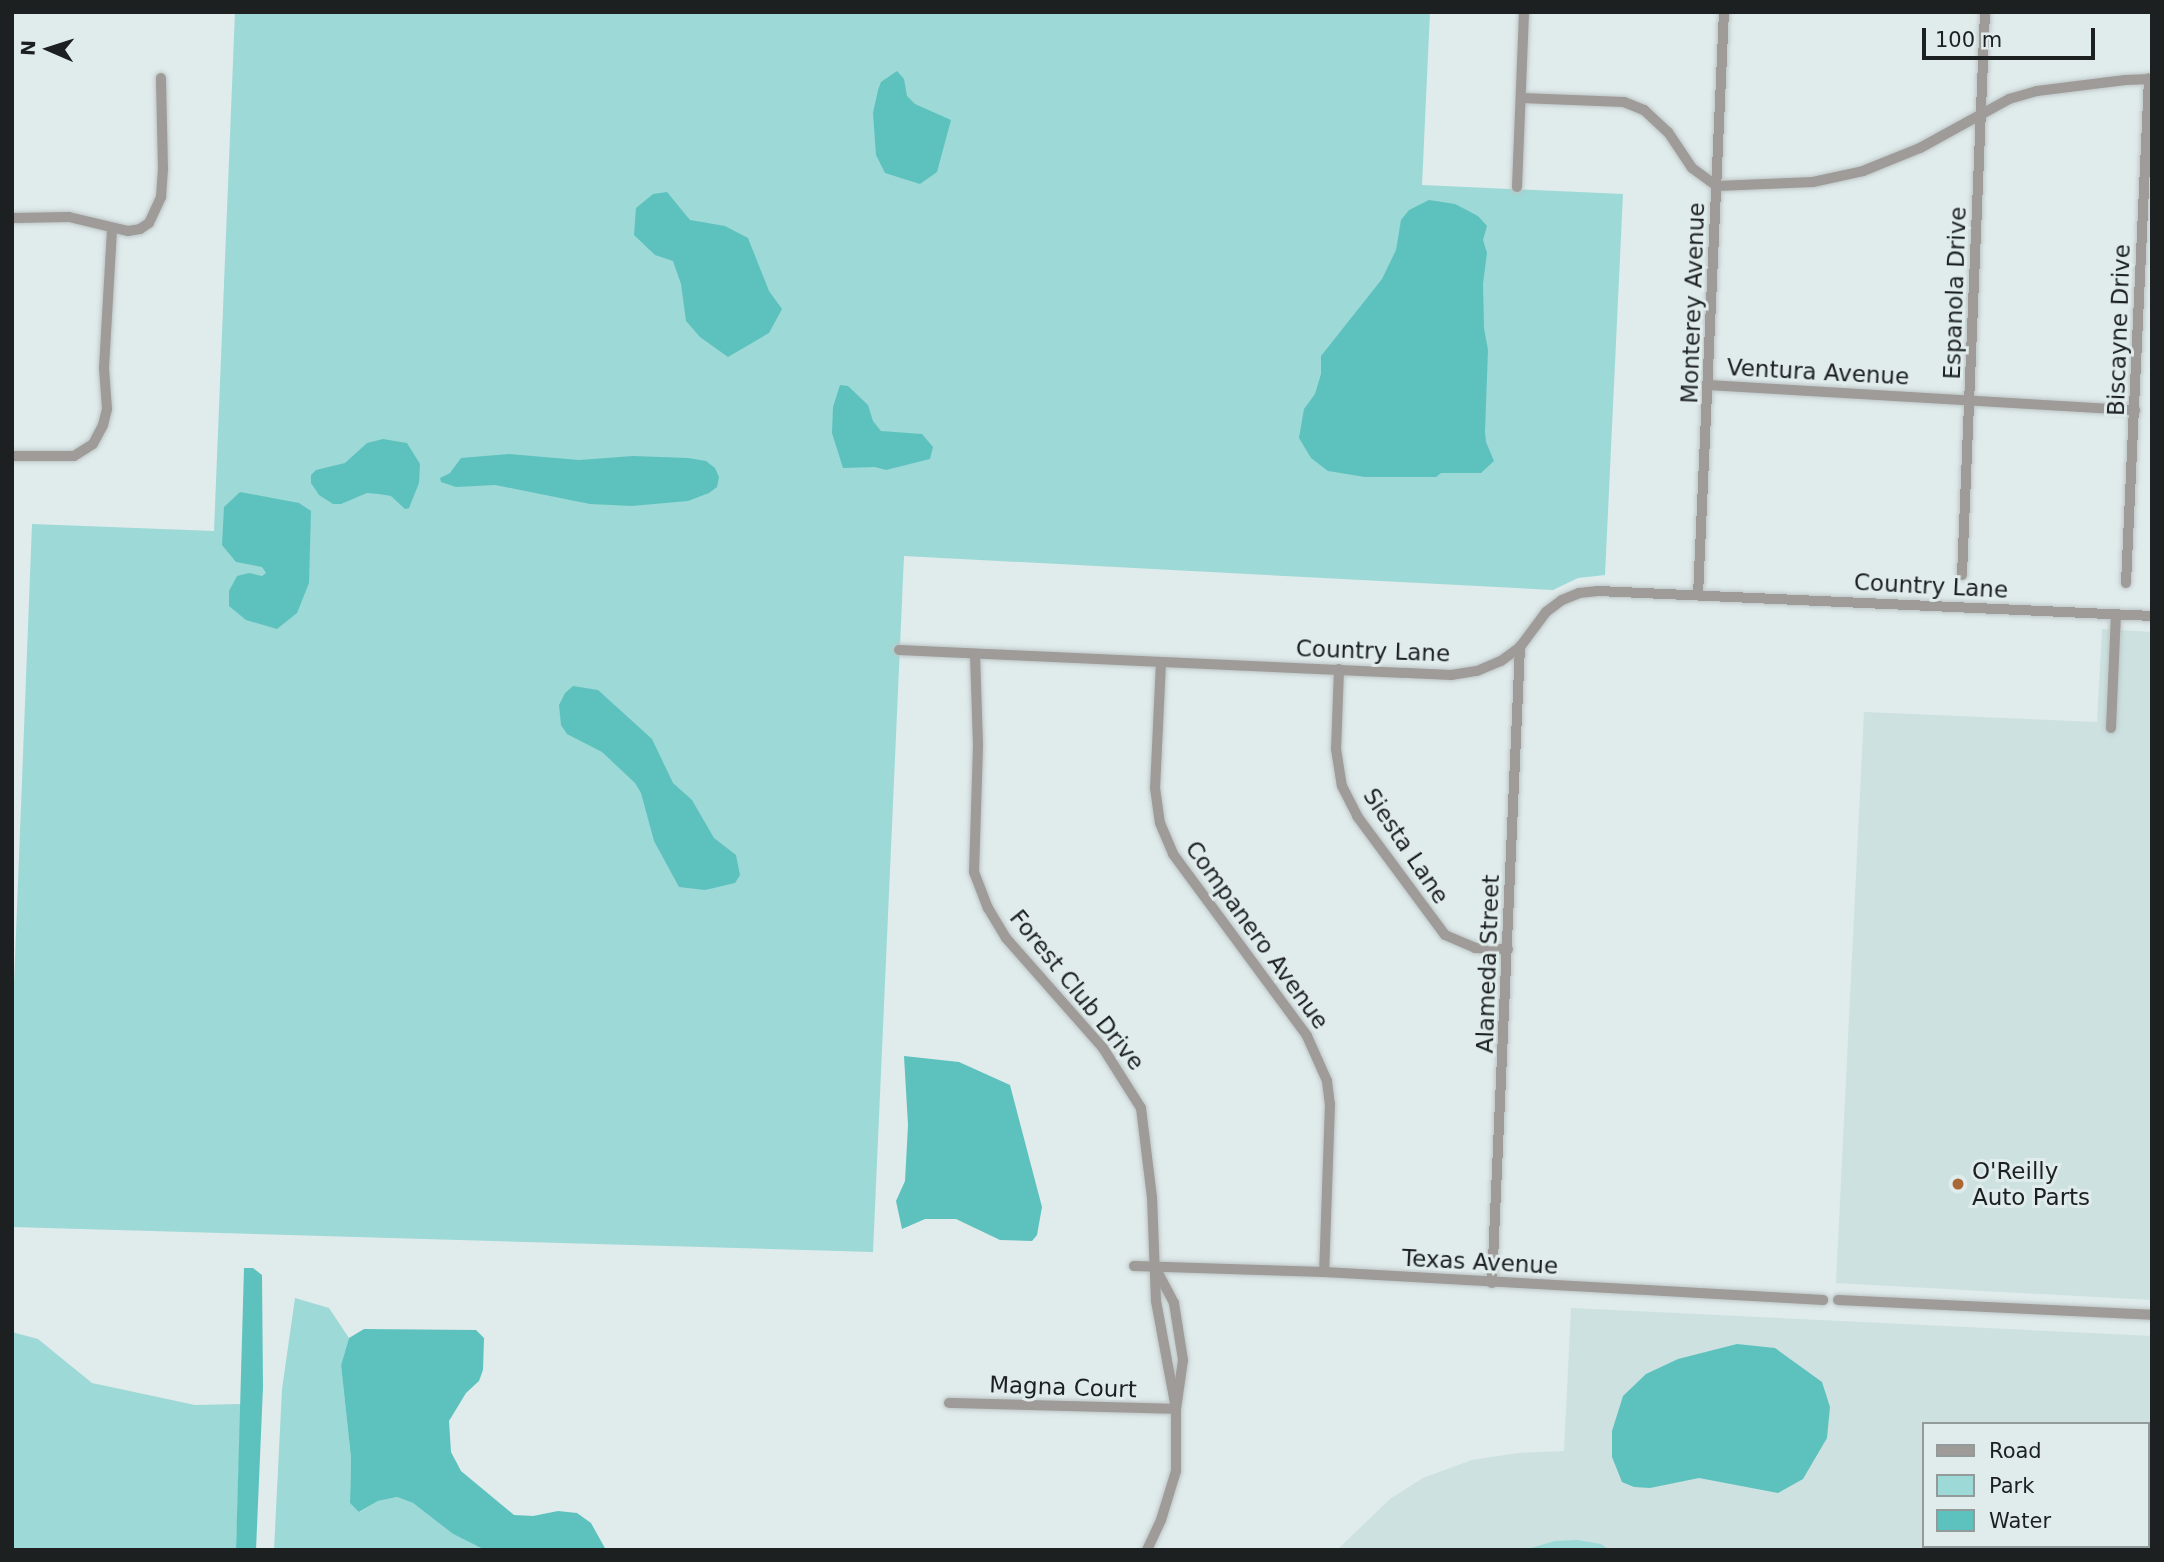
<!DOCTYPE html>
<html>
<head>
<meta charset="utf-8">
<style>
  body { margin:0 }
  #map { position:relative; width:2164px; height:1562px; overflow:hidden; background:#e0ebeb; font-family:"DejaVu Sans",sans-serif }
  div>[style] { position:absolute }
  .built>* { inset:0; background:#cce1e0 }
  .green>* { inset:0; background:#9dd9d6 }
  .water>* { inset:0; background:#5dc2be }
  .roads { filter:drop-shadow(0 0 2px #bdc6c6) drop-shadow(0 0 2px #bdc6c6) }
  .minor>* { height:10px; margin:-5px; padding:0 5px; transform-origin:5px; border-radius:5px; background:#9e9b98 }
  .dots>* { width:19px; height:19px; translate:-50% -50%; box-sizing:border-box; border:4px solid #e0ebeb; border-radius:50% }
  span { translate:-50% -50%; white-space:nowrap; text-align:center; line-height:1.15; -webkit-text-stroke:6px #e0ebeb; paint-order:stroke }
  .street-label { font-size:23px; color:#1c2020 }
  .poi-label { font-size:23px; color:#1c2020 }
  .left { translate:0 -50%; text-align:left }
  .frame { position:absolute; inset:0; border:14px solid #1c2020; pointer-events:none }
  .legend { position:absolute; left:1922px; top:1422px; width:228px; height:126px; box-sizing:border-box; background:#e0ebeb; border:2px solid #929a9a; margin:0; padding:9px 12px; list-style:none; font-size:21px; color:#1c2020 }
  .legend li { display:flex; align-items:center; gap:14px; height:35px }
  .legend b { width:35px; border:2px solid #929a9a }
  .north { position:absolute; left:14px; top:14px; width:70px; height:70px; -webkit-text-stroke:5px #e0ebeb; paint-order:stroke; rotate:273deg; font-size:19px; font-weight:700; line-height:28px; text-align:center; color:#1c2020 }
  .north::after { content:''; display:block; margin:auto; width:24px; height:32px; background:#1c2020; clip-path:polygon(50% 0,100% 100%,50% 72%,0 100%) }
  .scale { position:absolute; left:1922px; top:28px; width:173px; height:32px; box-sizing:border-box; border:4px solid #1c2020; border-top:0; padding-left:9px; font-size:21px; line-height:24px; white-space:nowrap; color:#1c2020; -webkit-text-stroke:5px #e0ebeb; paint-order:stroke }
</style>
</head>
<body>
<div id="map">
  <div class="built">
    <div style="clip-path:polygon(2102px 629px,2152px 632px,2152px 1300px,1836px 1283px,1864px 712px,2097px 722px)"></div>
    <div style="clip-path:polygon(evenodd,1571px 1308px,2152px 1336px,2152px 1550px,1337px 1550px,1390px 1499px,1423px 1478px,1472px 1460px,1518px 1453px,1564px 1451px,1571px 1308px,1924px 1424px,2148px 1424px,2148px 1546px,1924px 1546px,1924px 1424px)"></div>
  </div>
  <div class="green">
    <div style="clip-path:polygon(235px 12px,1430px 12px,1422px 185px,1623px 194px,1605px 575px,1578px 578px,1553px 590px,904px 556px,873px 1252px,12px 1227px,12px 1036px,32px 524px,214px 531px)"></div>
    <div style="clip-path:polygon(295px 1298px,329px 1308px,349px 1338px,341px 1365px,351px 1458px,350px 1503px,360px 1512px,378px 1501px,397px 1497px,413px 1503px,453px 1534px,485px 1550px,274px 1550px,282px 1389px)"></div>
    <div style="clip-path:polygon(12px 1332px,38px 1339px,92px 1383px,195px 1405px,241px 1404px,236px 1550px,12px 1550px)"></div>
    <div style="clip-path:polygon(1577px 1540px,1601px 1544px,1609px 1550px,1524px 1550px,1555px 1541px)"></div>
  </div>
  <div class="water">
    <div style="clip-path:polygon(897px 71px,904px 79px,907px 96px,915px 104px,951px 120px,937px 172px,920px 184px,885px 173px,876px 155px,873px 113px,878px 90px,881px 82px)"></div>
    <div style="clip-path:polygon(667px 192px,690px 220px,725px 226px,748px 238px,769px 291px,782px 309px,769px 333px,728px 357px,700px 337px,686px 321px,681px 284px,673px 261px,655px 255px,634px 235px,636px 208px,653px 194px)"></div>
    <div style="clip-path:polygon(1429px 200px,1455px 204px,1478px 216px,1487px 226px,1483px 240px,1487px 253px,1483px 284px,1484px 328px,1488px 350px,1485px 432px,1486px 442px,1494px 461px,1481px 473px,1441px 473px,1436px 477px,1365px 477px,1328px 471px,1311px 458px,1299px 438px,1304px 409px,1315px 394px,1321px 374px,1321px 356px,1382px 279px,1396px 250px,1401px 220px,1409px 210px)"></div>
    <div style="clip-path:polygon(840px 385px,848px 386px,868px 405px,873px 421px,881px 431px,922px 434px,933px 447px,930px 459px,886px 470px,875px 467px,843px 468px,832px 433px,833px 407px)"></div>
    <div style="clip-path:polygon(383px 439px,407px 443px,420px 464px,419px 483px,409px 508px,405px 509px,391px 496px,379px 494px,367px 493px,341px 504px,333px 504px,319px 495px,311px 483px,311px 475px,316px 470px,345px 463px,367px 443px)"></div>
    <div style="clip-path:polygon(509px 454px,579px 460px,633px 456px,688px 458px,706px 461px,715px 468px,719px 477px,717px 487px,709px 493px,688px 501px,632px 506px,590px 504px,495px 485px,456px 487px,441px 482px,440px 478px,450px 473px,461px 458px)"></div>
    <div style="clip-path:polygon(240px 492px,299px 503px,311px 511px,309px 583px,297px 613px,277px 629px,246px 620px,229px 606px,229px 591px,237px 576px,249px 573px,262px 576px,266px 573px,262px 567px,236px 562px,222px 545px,224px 507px)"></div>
    <div style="clip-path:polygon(573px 686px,598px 690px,652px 739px,673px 783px,692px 800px,714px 838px,736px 855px,740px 875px,735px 883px,705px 890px,679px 887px,654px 841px,641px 793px,635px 783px,602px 752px,567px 734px,561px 725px,559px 705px,565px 693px)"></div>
    <div style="clip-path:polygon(904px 1056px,959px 1062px,1010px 1085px,1042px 1207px,1037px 1235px,1032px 1241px,1000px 1240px,956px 1219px,925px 1219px,902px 1229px,896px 1201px,905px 1181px,908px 1125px)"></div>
    <div style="clip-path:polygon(244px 1268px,253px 1268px,262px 1275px,263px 1387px,256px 1550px,236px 1550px)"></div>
    <div style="clip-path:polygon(364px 1329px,476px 1330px,484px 1338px,483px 1370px,479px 1381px,466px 1393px,449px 1421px,451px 1452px,461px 1471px,514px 1515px,533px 1516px,558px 1511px,577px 1513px,591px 1523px,606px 1550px,485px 1550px,453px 1534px,413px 1503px,397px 1497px,378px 1501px,359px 1512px,350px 1503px,351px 1458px,341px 1365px,349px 1338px)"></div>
    <div style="clip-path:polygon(1737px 1344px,1775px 1348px,1822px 1382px,1830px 1407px,1827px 1438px,1803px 1479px,1778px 1493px,1699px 1478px,1650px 1488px,1634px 1487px,1622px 1482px,1612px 1457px,1612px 1431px,1623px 1396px,1646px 1374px,1678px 1359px)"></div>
  </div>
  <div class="roads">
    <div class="minor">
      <div style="left:1521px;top:98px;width:103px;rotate:2.2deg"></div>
      <div style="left:1624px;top:102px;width:22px;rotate:22deg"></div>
      <div style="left:1644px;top:110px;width:33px;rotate:43deg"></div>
      <div style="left:1668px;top:132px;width:43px;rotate:56.3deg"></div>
      <div style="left:1692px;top:168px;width:31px;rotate:36deg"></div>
      <div style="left:1717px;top:186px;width:96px;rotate:-2.4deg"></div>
      <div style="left:1813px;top:182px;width:51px;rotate:-12.4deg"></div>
      <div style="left:1863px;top:171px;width:61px;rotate:-22deg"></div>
      <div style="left:1920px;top:148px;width:102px;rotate:-28.8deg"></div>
      <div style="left:2009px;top:99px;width:29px;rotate:-16deg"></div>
      <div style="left:2037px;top:91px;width:89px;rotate:-7.1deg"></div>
      <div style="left:2125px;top:80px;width:27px;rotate:-2deg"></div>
      <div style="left:1517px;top:187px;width:175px;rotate:-87.7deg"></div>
      <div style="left:12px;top:218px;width:57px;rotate:-1deg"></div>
      <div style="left:69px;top:217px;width:61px;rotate:13.3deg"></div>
      <div style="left:128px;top:231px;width:12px;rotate:-9deg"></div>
      <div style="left:140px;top:229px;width:11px;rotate:-34deg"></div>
      <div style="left:149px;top:223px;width:29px;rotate:-65deg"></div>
      <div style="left:161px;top:197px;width:28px;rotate:-86deg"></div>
      <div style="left:163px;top:169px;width:91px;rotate:-91.3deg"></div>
      <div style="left:1709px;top:385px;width:427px;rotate:3.4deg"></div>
      <div style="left:12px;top:456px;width:62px"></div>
      <div style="left:74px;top:456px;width:22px;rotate:-32deg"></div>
      <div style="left:93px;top:444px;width:21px;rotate:-62deg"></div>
      <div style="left:103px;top:425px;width:16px;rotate:-76deg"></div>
      <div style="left:107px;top:409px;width:41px;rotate:-94.2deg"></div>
      <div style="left:104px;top:368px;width:139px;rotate:-86.7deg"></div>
      <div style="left:1962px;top:575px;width:563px;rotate:-87.66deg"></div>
      <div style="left:2126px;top:583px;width:505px;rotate:-87.39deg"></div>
      <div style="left:1698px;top:595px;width:584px;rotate:-87.45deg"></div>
      <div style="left:899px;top:650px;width:553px;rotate:2.59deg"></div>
      <div style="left:1451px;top:675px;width:26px;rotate:-9deg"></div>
      <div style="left:1477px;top:671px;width:26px;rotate:-23deg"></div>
      <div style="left:1501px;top:661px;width:24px;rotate:-36deg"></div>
      <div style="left:1520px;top:647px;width:44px;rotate:-53.4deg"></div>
      <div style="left:1546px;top:612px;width:20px;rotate:-37deg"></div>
      <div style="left:1562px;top:600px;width:18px;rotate:-22deg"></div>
      <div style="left:1579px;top:593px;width:19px;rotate:-6deg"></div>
      <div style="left:1598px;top:591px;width:555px;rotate:2.58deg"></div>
      <div style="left:975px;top:654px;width:92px;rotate:88.1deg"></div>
      <div style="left:978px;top:746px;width:126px;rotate:91.8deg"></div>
      <div style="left:974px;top:872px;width:39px;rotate:69deg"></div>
      <div style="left:988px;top:908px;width:35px;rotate:59deg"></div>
      <div style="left:1006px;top:938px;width:147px;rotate:48.6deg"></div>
      <div style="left:1103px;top:1048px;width:71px;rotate:57.7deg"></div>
      <div style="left:1141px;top:1108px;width:90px;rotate:83deg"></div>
      <div style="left:1152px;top:1197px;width:104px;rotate:87.8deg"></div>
      <div style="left:1156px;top:1301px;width:110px;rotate:79.5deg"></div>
      <div style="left:1161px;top:662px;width:126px;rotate:92.7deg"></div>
      <div style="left:1155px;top:788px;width:35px;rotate:82deg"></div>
      <div style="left:1160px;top:823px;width:34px;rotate:67deg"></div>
      <div style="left:1173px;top:854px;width:226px;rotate:53.6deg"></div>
      <div style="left:1307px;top:1036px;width:49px;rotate:66deg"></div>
      <div style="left:1327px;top:1081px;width:23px;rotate:83deg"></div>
      <div style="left:1330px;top:1104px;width:168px;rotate:92deg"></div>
      <div style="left:1339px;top:669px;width:80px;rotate:92.1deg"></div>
      <div style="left:1336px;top:749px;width:37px;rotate:81deg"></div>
      <div style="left:1342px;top:786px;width:34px;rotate:63deg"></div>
      <div style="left:1357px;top:816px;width:148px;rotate:53.5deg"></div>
      <div style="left:1445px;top:935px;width:33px;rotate:23deg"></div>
      <div style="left:1475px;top:948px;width:33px;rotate:2deg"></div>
      <div style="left:2111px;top:728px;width:114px;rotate:-87.5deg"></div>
      <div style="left:1134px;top:1266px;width:190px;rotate:1.8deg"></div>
      <div style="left:1324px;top:1272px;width:500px;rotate:3.2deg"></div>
      <div style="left:1492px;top:1283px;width:637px;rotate:-87.48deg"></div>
      <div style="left:1838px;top:1300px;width:314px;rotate:2.7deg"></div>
      <div style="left:949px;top:1403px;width:227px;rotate:1.5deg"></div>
      <div style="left:1147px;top:1550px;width:33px;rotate:-65deg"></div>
      <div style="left:1161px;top:1520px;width:51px;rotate:-73deg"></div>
      <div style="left:1176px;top:1471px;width:62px;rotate:-90deg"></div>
      <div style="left:1176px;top:1409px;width:49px;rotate:-81.9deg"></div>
      <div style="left:1183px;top:1360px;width:58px;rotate:-99deg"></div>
      <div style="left:1174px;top:1303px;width:36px;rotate:-118deg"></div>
    </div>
  </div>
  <div class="dots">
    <div style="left:1958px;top:1184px;background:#aa6934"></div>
  </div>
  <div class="street-label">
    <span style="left:1955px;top:293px;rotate:-88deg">Espanola Drive</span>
    <span style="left:1693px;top:303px;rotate:-88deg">Monterey Avenue</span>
    <span style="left:2119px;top:330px;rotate:-88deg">Biscayne Drive</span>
    <span style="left:1818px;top:372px;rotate:3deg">Ventura Avenue</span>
    <span style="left:1931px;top:586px;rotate:3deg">Country Lane</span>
    <span style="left:1373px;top:651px;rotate:2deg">Country Lane</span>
    <span style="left:1406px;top:846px;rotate:56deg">Siesta Lane</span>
    <span style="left:1257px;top:935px;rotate:54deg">Companero Avenue</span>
    <span style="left:1488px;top:964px;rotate:-88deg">Alameda Street</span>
    <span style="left:1077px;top:990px;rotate:51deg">Forest Club Drive</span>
    <span style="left:1480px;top:1262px;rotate:3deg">Texas Avenue</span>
    <span style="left:1063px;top:1387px;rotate:2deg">Magna Court</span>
  </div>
  <div class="poi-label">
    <span class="left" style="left:1972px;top:1184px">O'Reilly<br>Auto Parts</span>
  </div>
  <div class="frame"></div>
  <ul class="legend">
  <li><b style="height:9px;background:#9e9b98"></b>Road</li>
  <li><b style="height:19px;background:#9dd9d6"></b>Park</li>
  <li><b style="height:19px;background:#5dc2be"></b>Water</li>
  </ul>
  <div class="north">N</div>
  <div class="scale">100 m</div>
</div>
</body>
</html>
